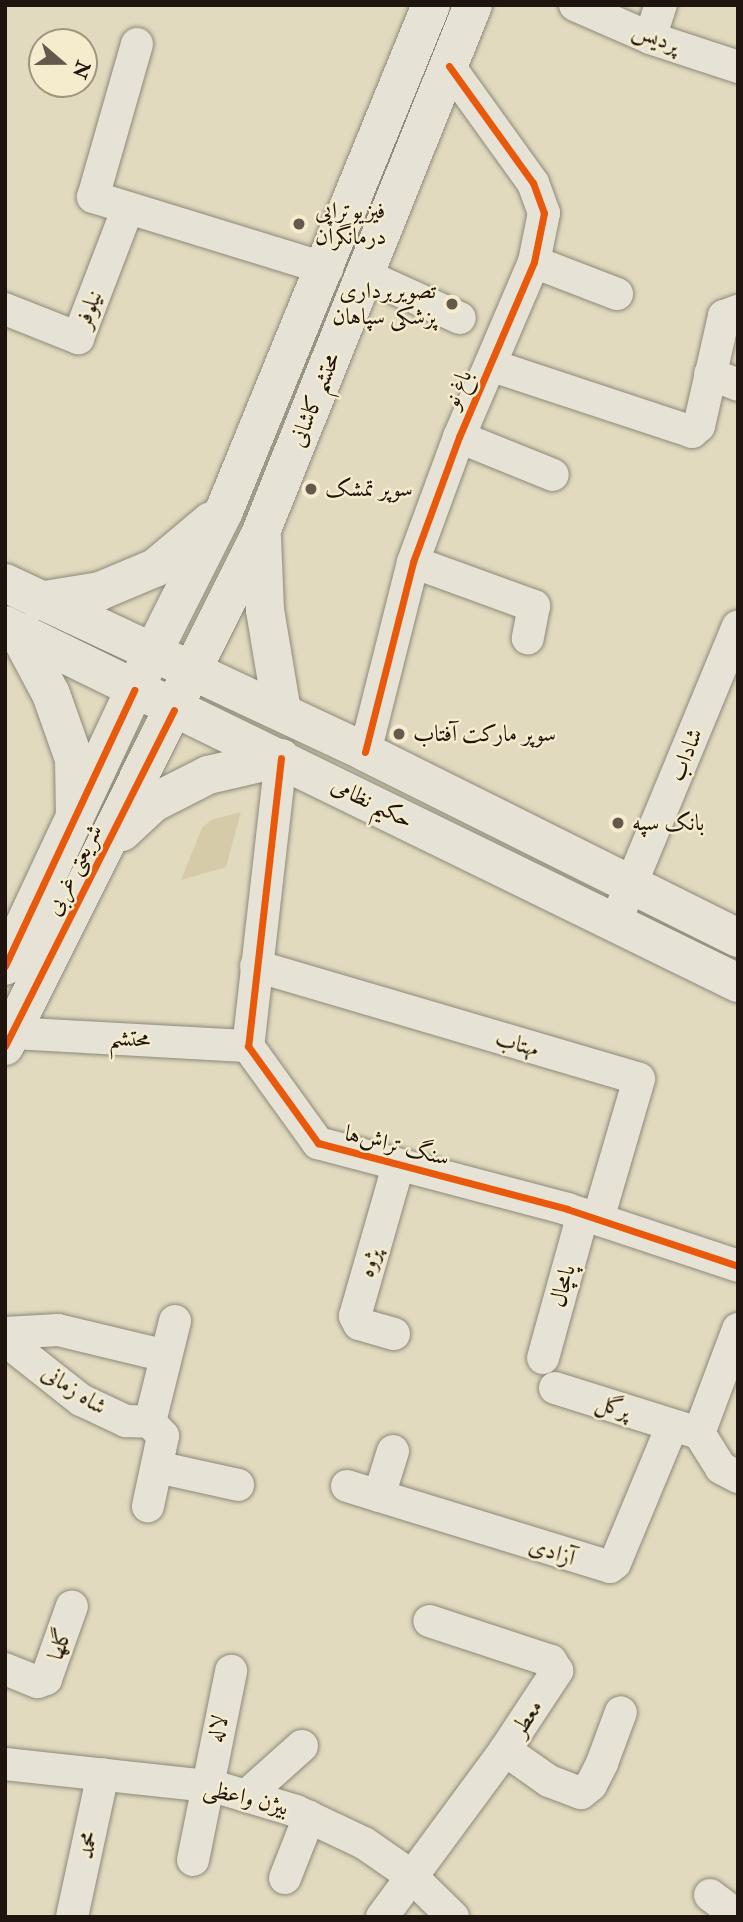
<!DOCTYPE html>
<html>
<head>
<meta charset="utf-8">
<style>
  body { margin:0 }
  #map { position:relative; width:743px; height:1922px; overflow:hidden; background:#e1dabf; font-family:"IM FELL Double Pica",Amiri,serif }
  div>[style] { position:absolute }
  .green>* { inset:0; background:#d5cba8 }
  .roads { filter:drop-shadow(0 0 2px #8e8979) drop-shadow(0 0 2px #8e8979) }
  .minor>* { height:32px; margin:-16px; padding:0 16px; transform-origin:16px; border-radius:16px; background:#e6e3d6 }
  .secondary>* { height:38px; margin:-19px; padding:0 19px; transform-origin:19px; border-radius:19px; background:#e6e3d6 }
  .cycleway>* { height:7px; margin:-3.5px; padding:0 3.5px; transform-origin:3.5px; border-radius:3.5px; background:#e8590c }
  .dots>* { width:19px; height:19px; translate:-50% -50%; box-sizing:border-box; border:4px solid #f4eccd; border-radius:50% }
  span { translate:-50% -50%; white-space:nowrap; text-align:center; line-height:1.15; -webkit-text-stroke:5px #f4eccd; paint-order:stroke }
  .street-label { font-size:23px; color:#20140e }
  .poi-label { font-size:23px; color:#20140e }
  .left { translate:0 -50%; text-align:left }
  .right { translate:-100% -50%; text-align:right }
  .frame { position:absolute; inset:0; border:7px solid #20140e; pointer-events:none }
  .north { position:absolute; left:28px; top:28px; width:70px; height:70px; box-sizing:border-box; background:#f4eccd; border:2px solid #9f9681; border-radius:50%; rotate:110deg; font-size:19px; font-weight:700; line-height:28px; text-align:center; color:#20140e }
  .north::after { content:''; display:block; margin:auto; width:24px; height:32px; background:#64594c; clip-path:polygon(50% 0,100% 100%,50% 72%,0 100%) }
</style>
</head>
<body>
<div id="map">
  <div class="green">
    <div style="clip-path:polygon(241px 812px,226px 867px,181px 880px,202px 828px,211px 820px)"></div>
  </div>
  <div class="roads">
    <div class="minor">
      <div style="left:575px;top:5px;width:82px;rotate:23.7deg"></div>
      <div style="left:650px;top:38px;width:93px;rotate:18.2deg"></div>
      <div style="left:650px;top:38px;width:35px;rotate:-72deg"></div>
      <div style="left:137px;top:44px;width:159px;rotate:106deg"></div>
      <div style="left:93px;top:197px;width:245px;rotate:17.1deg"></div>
      <div style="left:534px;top:262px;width:89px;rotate:21.1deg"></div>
      <div style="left:365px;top:275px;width:104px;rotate:24.4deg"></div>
      <div style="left:5px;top:309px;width:79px;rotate:21.7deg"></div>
      <div style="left:78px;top:338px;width:139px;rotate:-69deg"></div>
      <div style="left:490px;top:365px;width:213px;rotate:18.3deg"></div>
      <div style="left:692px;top:432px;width:9px;rotate:-41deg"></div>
      <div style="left:699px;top:426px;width:113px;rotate:-77.2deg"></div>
      <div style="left:724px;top:316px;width:15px;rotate:-20deg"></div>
      <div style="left:710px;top:374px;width:30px;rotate:21deg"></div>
      <div style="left:459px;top:437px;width:101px;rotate:22deg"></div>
      <div style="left:413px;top:562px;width:129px;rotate:20deg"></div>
      <div style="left:534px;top:606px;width:33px;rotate:101deg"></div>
      <div style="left:365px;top:752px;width:196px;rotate:-75.8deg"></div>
      <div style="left:413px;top:562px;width:133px;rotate:-69.8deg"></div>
      <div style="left:459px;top:437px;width:190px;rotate:-66.8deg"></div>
      <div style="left:534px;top:262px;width:50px;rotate:-78.5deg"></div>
      <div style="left:544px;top:213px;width:32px;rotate:-110deg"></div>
      <div style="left:533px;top:183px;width:144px;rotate:-125.7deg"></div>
      <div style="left:281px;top:758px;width:290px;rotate:96.5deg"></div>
      <div style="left:248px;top:1046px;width:120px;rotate:54.2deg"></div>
      <div style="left:318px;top:1143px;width:258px;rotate:14.8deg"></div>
      <div style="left:567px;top:1209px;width:180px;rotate:18.4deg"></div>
      <div style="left:615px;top:923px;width:321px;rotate:-67.5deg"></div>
      <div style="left:256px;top:966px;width:399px;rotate:16.4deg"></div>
      <div style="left:639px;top:1079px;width:146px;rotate:106.3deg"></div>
      <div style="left:12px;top:1033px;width:236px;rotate:3.2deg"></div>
      <div style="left:5px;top:1333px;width:53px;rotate:-3.2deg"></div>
      <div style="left:58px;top:1330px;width:111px;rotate:13.5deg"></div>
      <div style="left:394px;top:1334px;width:36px;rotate:-164deg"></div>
      <div style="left:359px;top:1324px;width:9px;rotate:-117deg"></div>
      <div style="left:355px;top:1316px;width:156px;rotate:-74deg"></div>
      <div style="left:5px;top:1340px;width:97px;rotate:38.3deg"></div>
      <div style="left:81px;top:1400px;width:50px;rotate:25deg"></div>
      <div style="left:126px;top:1421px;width:24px;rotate:2deg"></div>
      <div style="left:150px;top:1422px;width:19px;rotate:47deg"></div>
      <div style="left:163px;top:1436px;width:72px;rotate:102.1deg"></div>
      <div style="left:543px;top:1358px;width:149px;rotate:-74.5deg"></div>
      <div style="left:555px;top:1388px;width:151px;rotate:17.4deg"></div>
      <div style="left:150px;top:1422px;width:104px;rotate:-76.1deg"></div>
      <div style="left:699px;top:1433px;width:111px;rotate:-69.4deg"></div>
      <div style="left:699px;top:1433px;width:41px;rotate:57.8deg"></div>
      <div style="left:721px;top:1468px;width:19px;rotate:28deg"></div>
      <div style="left:157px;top:1467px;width:83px;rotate:12.5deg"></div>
      <div style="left:347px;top:1486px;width:275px;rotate:17.1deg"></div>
      <div style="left:610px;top:1567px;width:6px;rotate:-39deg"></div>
      <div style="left:615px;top:1563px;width:148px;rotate:-67.4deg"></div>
      <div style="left:379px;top:1496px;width:47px;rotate:-72.7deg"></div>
      <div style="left:5px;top:1669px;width:35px;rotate:22deg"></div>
      <div style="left:38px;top:1682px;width:9px;rotate:-21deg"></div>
      <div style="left:46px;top:1679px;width:77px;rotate:-70.4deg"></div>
      <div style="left:505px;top:1750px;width:54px;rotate:35.2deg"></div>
      <div style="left:549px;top:1781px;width:34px;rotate:21deg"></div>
      <div style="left:581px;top:1793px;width:13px;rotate:-39deg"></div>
      <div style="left:591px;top:1785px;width:25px;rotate:-63deg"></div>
      <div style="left:602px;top:1763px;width:54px;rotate:-69.6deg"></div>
      <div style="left:5px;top:1764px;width:212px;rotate:6.2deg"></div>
      <div style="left:216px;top:1787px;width:84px;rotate:16.7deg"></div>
      <div style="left:296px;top:1811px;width:75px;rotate:25.2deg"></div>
      <div style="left:364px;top:1843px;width:56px;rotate:34.8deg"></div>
      <div style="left:410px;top:1875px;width:60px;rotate:44.3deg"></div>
      <div style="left:246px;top:1796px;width:75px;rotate:-41.8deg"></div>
      <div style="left:193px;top:1860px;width:193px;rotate:-78.6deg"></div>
      <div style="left:285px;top:1878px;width:66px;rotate:-68.5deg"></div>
      <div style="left:710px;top:1895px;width:35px;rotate:37deg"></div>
      <div style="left:72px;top:1917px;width:146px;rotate:-77.8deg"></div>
      <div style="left:382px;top:1917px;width:207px;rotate:-53.6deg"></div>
      <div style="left:505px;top:1750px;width:95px;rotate:-56.6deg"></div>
      <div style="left:557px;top:1671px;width:12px;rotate:-121deg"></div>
      <div style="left:551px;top:1661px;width:128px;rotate:-161.8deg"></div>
    </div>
    <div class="secondary">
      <div style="left:262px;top:538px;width:72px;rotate:87.6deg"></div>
      <div style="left:265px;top:610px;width:103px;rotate:80.5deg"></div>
      <div style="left:5px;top:583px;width:398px;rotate:25.1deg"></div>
      <div style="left:365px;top:752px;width:417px;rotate:26.5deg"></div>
      <div style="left:39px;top:601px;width:62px;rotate:-9.3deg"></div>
      <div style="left:100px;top:591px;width:60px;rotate:-22.7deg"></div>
      <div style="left:155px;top:568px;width:73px;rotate:-40deg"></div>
      <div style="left:5px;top:625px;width:816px;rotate:26.03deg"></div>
      <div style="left:18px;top:632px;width:70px;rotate:62deg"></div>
      <div style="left:51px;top:694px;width:69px;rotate:70.5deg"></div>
      <div style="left:74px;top:759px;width:55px;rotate:89deg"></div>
      <div style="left:122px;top:832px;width:42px;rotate:-43.1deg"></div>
      <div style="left:153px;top:803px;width:62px;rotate:-27deg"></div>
      <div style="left:208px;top:775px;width:75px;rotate:-13.1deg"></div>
      <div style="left:5px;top:966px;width:305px;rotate:-64.9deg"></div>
      <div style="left:134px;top:690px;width:200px;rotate:-63.3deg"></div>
      <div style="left:224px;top:511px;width:547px;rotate:-67.75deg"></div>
      <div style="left:5px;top:1046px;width:574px;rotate:-63.52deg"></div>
      <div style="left:261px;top:532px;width:568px;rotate:-68.09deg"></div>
    </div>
  </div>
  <div class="cycleway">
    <div style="left:365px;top:752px;width:196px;rotate:-75.8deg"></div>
    <div style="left:413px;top:562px;width:133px;rotate:-69.8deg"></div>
    <div style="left:459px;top:437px;width:190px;rotate:-66.8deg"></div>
    <div style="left:534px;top:262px;width:50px;rotate:-78.5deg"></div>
    <div style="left:544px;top:213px;width:32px;rotate:-110deg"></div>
    <div style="left:533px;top:183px;width:144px;rotate:-125.7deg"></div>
    <div style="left:281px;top:758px;width:290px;rotate:96.5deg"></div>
    <div style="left:248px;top:1046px;width:120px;rotate:54.2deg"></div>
    <div style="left:318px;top:1143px;width:258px;rotate:14.8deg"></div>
    <div style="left:567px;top:1209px;width:180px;rotate:18.4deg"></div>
    <div style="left:5px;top:966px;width:305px;rotate:-64.9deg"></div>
    <div style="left:5px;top:1046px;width:376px;rotate:-63.3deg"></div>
  </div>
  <div class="dots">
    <div style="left:299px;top:224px;background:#64594c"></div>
    <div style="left:452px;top:304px;background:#64594c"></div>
    <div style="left:311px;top:489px;background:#64594c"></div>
    <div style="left:399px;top:734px;background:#64594c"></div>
    <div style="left:618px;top:823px;background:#64594c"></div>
  </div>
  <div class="street-label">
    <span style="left:656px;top:38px;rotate:21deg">پردیس</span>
    <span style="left:89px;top:309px;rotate:-69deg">نیلوفر</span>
    <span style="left:458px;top:389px;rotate:-67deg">باغ نو</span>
    <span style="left:315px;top:400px;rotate:-68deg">محتشم کاشانی</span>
    <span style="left:686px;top:755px;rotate:-68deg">شاداب</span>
    <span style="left:372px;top:803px;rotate:26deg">حکیم نظامی</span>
    <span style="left:74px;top:870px;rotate:-63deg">شریعتی غربی</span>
    <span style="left:130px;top:1039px;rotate:3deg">محتشم</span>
    <span style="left:517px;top:1044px;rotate:15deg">مهتاب</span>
    <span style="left:397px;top:1146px;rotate:14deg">سنگ تراش‌ها</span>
    <span style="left:370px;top:1263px;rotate:-74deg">پژوه</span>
    <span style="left:563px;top:1286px;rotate:-75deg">پامچال</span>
    <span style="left:74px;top:1390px;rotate:33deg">شاه زمانی</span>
    <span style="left:613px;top:1407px;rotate:18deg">پرگل</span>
    <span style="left:552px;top:1552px;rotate:18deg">آزادی</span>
    <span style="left:60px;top:1644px;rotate:-72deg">گلها</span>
    <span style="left:527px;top:1718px;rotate:-57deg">معطر</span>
    <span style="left:218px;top:1729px;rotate:-78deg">لاله</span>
    <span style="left:246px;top:1798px;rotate:14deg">بیژن واعظی</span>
    <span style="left:88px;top:1845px;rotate:-78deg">محمد</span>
  </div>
  <div class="poi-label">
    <span class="left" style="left:315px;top:224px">فیزیوتراپی<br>درمانگران</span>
    <span class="right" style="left:436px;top:304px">تصویربرداری<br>پزشکی سپاهان</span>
    <span class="left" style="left:325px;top:489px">سوپر تمشک</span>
    <span class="left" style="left:413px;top:734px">سوپر مارکت آفتاب</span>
    <span class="left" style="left:632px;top:823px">بانک سپه</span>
  </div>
  <div class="frame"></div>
  <div class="north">N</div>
</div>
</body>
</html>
